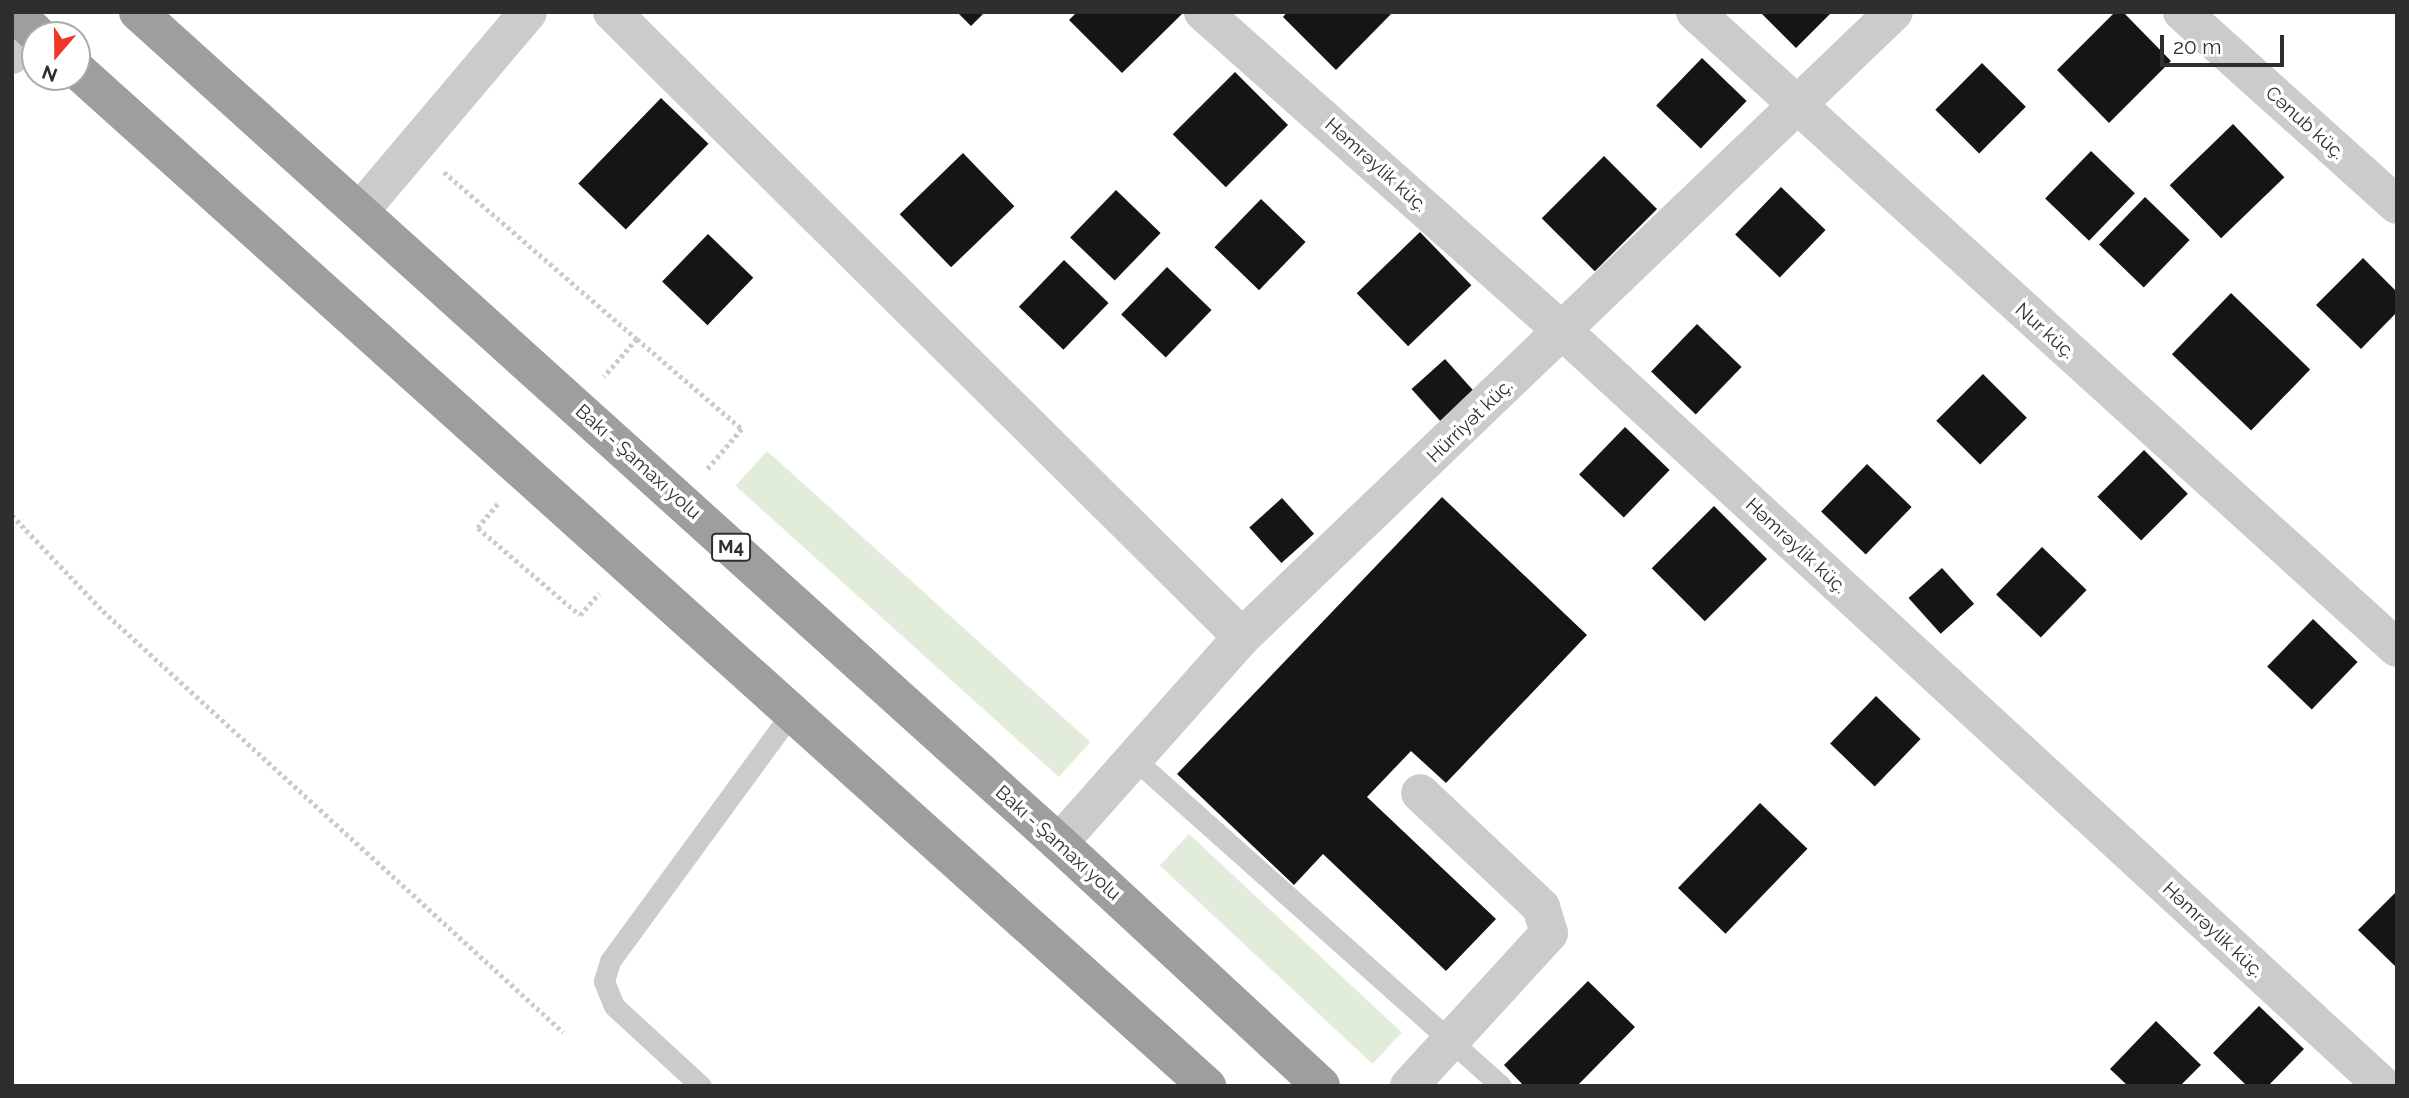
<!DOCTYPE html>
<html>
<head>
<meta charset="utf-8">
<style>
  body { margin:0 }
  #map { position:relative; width:2409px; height:1098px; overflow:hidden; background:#fff; font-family:Raleway,sans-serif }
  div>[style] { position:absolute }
  .green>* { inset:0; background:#e2ecdb; transform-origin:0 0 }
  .building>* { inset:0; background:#151515; transform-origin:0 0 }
  .path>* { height:4.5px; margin-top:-2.25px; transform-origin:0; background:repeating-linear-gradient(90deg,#cbcbcb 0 3.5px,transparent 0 7px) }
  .service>* { height:21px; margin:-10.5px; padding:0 10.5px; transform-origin:10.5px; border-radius:10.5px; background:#cbcbcb }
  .minor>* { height:38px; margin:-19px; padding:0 19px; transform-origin:19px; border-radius:19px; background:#cbcbcb }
  .trunk>* { height:38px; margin:-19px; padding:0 19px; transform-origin:19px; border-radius:19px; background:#9e9e9e }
  span { translate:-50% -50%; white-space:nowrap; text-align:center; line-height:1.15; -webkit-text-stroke:7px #fff; paint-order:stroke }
  .shield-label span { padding:2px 5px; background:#fff; border:2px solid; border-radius:5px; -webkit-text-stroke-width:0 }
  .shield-label { font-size:18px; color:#2e2e2e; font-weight:700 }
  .street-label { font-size:19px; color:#2e2e2e }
  .frame { position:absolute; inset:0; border:14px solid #2e2e2e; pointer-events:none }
  .north { position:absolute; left:21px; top:21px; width:70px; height:70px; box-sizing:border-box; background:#fff; border:2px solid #ababab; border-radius:50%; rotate:200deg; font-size:19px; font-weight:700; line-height:28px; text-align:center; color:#2e2e2e }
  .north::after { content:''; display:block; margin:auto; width:24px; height:32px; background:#ee3727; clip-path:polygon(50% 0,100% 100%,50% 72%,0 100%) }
  .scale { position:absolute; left:2160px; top:35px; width:124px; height:32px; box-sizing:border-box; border:4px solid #2e2e2e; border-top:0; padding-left:9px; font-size:21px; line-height:24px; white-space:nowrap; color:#2e2e2e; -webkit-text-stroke:5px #fff; paint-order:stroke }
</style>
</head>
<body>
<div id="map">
  <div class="green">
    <div style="left:767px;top:451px;width:435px;height:47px;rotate:42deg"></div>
    <div style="left:1189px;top:834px;width:291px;height:43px;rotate:43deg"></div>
  </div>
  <div class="building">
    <div style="clip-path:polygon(957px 12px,985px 12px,971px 26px)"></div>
    <div style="clip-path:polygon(1077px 12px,1184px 12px,1122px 73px,1069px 20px)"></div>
    <div style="clip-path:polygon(1287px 12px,1393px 12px,1336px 70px,1283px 17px)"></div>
    <div style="clip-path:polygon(1760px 12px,1832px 12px,1796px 48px)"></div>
    <div style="clip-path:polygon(2115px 12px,2123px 12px,2171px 61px,2109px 123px,2057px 70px)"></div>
    <div style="left:1702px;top:58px;width:62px;height:66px;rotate:44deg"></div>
    <div style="left:1982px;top:63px;width:62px;height:66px;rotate:45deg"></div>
    <div style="left:1235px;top:72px;width:75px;height:88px;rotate:45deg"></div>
    <div style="left:661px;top:98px;width:66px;height:119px;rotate:44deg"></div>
    <div style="left:2233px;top:124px;width:74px;height:88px;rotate:46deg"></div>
    <div style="left:2091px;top:151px;width:61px;height:66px;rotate:44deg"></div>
    <div style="left:963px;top:153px;width:74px;height:88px;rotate:46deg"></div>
    <div style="left:1604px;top:156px;width:75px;height:88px;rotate:45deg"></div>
    <div style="left:1781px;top:187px;width:62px;height:66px;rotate:44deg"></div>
    <div style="left:1116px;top:190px;width:62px;height:66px;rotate:44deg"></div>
    <div style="left:2145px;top:197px;width:62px;height:66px;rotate:44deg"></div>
    <div style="left:1261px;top:199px;width:62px;height:67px;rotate:44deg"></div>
    <div style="left:1420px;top:232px;width:74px;height:88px;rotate:46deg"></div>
    <div style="left:708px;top:234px;width:63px;height:66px;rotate:44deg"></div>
    <div style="clip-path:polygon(2363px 258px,2397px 292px,2397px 312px,2361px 349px,2316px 305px)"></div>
    <div style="left:1064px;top:260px;width:62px;height:65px;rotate:44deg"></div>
    <div style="left:1167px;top:267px;width:62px;height:66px;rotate:44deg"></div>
    <div style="left:2231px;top:293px;width:110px;height:85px;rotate:44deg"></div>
    <div style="left:1697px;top:324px;width:62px;height:66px;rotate:44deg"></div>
    <div style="left:1445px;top:359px;width:47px;height:45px;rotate:48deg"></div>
    <div style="left:1983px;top:374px;width:62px;height:66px;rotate:45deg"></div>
    <div style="left:1625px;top:427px;width:62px;height:66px;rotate:44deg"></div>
    <div style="left:2144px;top:450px;width:62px;height:66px;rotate:45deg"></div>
    <div style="left:1867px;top:464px;width:62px;height:66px;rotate:44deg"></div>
    <div style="clip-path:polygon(1442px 497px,1587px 635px,1446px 783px,1411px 751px,1367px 797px,1496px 919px,1446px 971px,1323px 854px,1294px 885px,1177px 774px)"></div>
    <div style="left:1282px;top:498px;width:48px;height:44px;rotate:48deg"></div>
    <div style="left:1714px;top:506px;width:75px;height:88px;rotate:45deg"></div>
    <div style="left:2042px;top:547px;width:62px;height:66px;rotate:44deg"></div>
    <div style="left:1942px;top:568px;width:48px;height:45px;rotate:48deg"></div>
    <div style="left:2313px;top:619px;width:62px;height:66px;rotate:44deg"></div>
    <div style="left:1876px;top:696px;width:62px;height:66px;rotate:44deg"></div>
    <div style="left:1760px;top:803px;width:66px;height:118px;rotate:44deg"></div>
    <div style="clip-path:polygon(2397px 891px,2397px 968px,2358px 930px)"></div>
    <div style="clip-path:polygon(1588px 981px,1635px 1027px,1577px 1086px,1524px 1086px,1504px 1065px)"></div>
    <div style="clip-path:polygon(2259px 1006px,2304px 1049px,2268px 1086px,2247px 1086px,2213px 1053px)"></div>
    <div style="clip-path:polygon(2156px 1021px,2201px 1065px,2180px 1086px,2128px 1086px,2110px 1069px)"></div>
  </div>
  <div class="path">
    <div style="left:444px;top:172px;width:255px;rotate:40.9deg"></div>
    <div style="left:637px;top:339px;width:50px;rotate:131deg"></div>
    <div style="left:637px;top:339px;width:138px;rotate:40.6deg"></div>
    <div style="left:742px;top:429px;width:55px;rotate:130.6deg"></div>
    <div style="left:498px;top:504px;width:31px;rotate:130deg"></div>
    <div style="left:478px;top:528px;width:134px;rotate:40.5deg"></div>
    <div style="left:580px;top:615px;width:29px;rotate:-49deg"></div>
    <div style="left:12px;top:515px;width:132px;rotate:46.5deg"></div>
    <div style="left:103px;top:611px;width:624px;rotate:42.47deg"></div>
  </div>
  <div class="service">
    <div style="left:1132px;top:757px;width:494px;rotate:41.7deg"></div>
    <div style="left:701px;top:1086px;width:118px;rotate:-137.4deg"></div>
    <div style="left:614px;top:1006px;width:27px;rotate:-112deg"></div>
    <div style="left:604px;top:981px;width:21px;rotate:-73deg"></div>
    <div style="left:610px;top:961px;width:311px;rotate:-53.8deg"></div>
  </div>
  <div class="minor">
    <div style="left:612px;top:12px;width:887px;rotate:44.77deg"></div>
    <div style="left:1203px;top:12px;width:482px;rotate:41.6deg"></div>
    <div style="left:1564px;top:332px;width:1113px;rotate:42.63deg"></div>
    <div style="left:1695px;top:12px;width:947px;rotate:42.18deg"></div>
    <div style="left:2182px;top:12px;width:289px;rotate:41.9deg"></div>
    <div style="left:12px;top:55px;width:33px;rotate:-52deg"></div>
    <div style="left:360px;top:211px;width:260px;rotate:-49.8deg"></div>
    <div style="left:1059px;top:843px;width:276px;rotate:-48.4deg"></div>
    <div style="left:1242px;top:637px;width:903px;rotate:-43.79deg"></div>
    <div style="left:1409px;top:1086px;width:207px;rotate:-47.5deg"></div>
    <div style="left:1549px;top:933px;width:27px;rotate:-107deg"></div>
    <div style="left:1541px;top:907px;width:166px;rotate:-136.7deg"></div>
  </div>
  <div class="trunk">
    <div style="left:13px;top:12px;width:34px;rotate:43deg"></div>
    <div style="left:138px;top:12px;width:1240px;rotate:42.06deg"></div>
    <div style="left:1059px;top:843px;width:357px;rotate:42.8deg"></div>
    <div style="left:77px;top:70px;width:1520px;rotate:41.96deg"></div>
  </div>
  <div class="shield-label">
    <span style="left:731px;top:547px">M4</span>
  </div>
  <div class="street-label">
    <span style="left:2305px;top:123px;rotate:42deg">Cənub küç.</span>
    <span style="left:1376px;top:165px;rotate:42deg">Həmrəylik küç.</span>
    <span style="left:2045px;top:331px;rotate:42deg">Nur küç.</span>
    <span style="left:1470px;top:421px;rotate:-44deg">Hürriyət küç.</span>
    <span style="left:638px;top:462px;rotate:42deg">Bakı - Şamaxı yolu</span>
    <span style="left:1796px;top:546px;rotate:43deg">Həmrəylik küç.</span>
    <span style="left:1058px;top:843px;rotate:42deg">Bakı - Şamaxı yolu</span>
    <span style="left:2213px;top:930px;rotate:43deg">Həmrəylik küç.</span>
  </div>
  <div class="frame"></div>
  <div class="north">N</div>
  <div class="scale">20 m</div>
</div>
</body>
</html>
